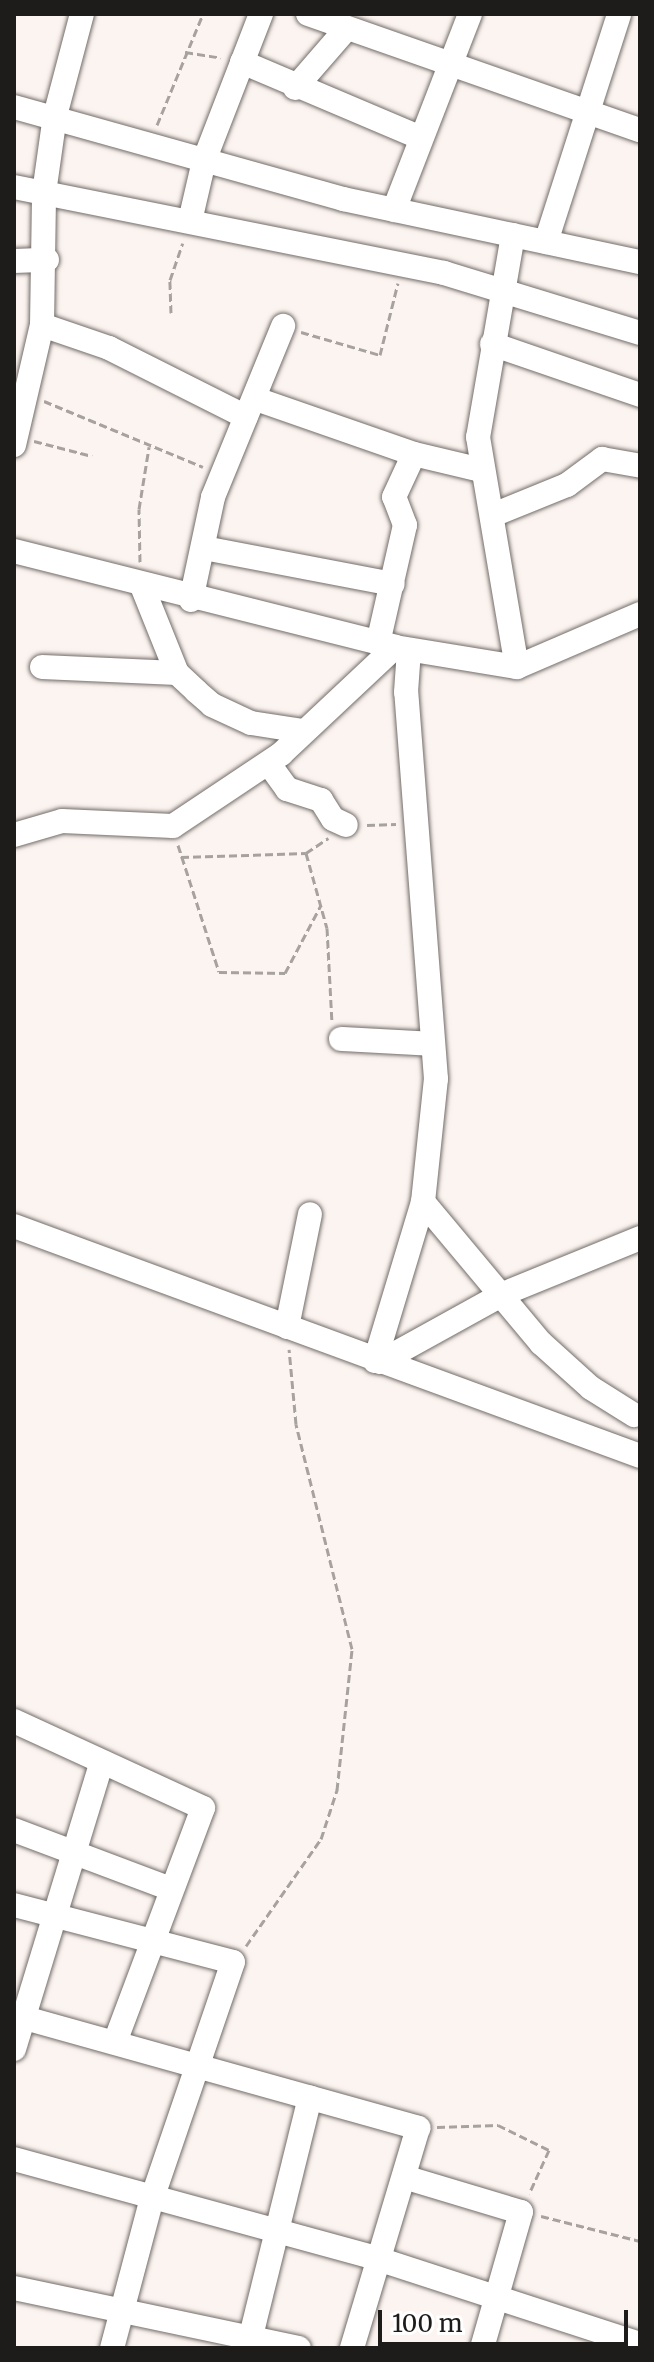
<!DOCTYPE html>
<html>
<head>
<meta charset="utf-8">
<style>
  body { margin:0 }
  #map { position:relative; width:654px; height:2362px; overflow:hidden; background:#fcf4f0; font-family:Merriweather,serif }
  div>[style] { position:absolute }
  .path>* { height:3px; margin-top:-1.5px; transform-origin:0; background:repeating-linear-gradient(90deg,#a8a29f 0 8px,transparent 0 12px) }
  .roads { filter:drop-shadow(0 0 2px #726c69) drop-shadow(0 0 2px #726c69) }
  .minor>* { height:24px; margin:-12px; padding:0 12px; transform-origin:12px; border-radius:12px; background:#fff }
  span { translate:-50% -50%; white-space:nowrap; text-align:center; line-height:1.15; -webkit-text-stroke:8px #fff; paint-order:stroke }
  .frame { position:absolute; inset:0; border:16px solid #1e1c1a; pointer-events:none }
  .scale { position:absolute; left:378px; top:2310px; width:250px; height:36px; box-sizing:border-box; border:4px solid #1e1c1a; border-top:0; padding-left:10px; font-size:24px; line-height:28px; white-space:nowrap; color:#1e1c1a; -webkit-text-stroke:6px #fff; paint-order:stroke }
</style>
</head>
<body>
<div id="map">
  <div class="path">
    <div style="left:185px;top:52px;width:36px;rotate:9deg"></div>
    <div style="left:157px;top:125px;width:120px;rotate:-67.5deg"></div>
    <div style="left:171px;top:313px;width:33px;rotate:-92deg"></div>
    <div style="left:170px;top:280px;width:39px;rotate:-71deg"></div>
    <div style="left:301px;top:332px;width:82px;rotate:16.2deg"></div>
    <div style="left:380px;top:355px;width:74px;rotate:-76deg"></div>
    <div style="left:44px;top:401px;width:172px;rotate:22.5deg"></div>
    <div style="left:34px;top:441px;width:60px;rotate:14.5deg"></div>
    <div style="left:140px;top:562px;width:53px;rotate:-91.1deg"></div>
    <div style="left:139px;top:509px;width:63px;rotate:-80.8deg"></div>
    <div style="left:367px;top:825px;width:29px;rotate:-2deg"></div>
    <div style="left:178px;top:845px;width:133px;rotate:72.1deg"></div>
    <div style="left:219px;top:972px;width:66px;rotate:0.9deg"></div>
    <div style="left:285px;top:973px;width:77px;rotate:-62.1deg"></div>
    <div style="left:306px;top:853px;width:78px;rotate:74.4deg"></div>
    <div style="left:327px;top:928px;width:95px;rotate:87deg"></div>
    <div style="left:181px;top:857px;width:125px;rotate:-1.8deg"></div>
    <div style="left:306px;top:853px;width:27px;rotate:-34deg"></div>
    <div style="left:246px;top:1946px;width:131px;rotate:-55deg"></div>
    <div style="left:321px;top:1839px;width:52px;rotate:-71.9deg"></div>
    <div style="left:337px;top:1790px;width:142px;rotate:-83.9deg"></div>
    <div style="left:352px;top:1649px;width:232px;rotate:-104deg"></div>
    <div style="left:296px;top:1424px;width:75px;rotate:-95.3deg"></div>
    <div style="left:437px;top:2127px;width:61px;rotate:-1.9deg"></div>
    <div style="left:498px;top:2125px;width:57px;rotate:26.1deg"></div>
    <div style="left:549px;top:2150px;width:48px;rotate:114.4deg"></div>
    <div style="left:541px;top:2216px;width:102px;rotate:14.2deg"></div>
  </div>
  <div class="roads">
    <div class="minor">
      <div style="left:308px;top:14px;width:352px;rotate:19.3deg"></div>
      <div style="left:242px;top:62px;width:194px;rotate:23deg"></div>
      <div style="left:295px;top:88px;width:79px;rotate:-49.1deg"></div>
      <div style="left:14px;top:107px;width:342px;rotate:15.6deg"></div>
      <div style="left:343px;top:199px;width:304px;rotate:12deg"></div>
      <div style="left:14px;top:187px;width:439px;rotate:11.3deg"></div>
      <div style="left:444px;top:273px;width:205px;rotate:17deg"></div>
      <div style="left:394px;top:210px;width:210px;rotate:-68.8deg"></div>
      <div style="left:190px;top:221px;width:62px;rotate:-76.9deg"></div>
      <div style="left:204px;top:161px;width:158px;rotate:-68.8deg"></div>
      <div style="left:513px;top:235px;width:205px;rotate:99.8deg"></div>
      <div style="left:478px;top:437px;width:233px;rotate:80.4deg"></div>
      <div style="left:546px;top:242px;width:239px;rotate:-72.2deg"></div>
      <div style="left:14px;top:261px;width:33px;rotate:-2deg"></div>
      <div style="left:42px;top:325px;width:71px;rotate:18.9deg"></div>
      <div style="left:109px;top:348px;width:153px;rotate:26.7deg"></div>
      <div style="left:492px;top:344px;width:157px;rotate:19deg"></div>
      <div style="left:256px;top:399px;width:167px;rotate:19.2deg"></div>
      <div style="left:414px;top:454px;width:69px;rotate:13.4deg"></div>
      <div style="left:14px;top:445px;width:123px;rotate:-76.9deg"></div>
      <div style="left:42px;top:325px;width:132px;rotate:-89.1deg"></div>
      <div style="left:44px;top:193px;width:78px;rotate:-81.9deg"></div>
      <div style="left:55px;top:116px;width:106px;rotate:-75.2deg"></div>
      <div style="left:493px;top:515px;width:80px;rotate:-22.1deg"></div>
      <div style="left:567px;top:485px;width:44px;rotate:-36.6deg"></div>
      <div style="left:602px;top:459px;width:39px;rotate:10deg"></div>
      <div style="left:204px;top:548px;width:192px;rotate:10.8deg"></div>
      <div style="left:14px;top:551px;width:393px;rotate:14.1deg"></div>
      <div style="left:142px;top:586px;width:94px;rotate:68.1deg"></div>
      <div style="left:177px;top:673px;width:26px;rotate:43deg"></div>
      <div style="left:196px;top:691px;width:21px;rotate:41deg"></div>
      <div style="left:212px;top:705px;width:43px;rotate:24.8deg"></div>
      <div style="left:251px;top:723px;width:53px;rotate:8.7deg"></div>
      <div style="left:191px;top:600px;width:105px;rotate:-77.9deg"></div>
      <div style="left:213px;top:497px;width:185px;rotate:-67.7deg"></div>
      <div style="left:378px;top:643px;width:121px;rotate:-77.1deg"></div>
      <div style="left:405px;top:525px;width:30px;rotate:-111deg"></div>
      <div style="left:394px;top:497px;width:47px;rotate:-65.1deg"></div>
      <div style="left:42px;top:667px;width:135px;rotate:2.5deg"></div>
      <div style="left:269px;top:764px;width:31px;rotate:54deg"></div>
      <div style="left:287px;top:789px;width:36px;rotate:18deg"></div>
      <div style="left:321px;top:800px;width:22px;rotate:58deg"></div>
      <div style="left:333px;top:819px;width:14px;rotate:25deg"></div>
      <div style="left:14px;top:835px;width:50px;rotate:-16.3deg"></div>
      <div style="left:62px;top:821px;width:111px;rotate:2.6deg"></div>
      <div style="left:173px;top:826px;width:130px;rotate:-33.7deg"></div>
      <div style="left:281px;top:754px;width:156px;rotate:-43.2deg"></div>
      <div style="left:395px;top:647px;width:124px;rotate:9.3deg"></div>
      <div style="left:517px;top:667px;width:134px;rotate:-23.3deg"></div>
      <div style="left:341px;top:1039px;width:91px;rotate:3.1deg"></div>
      <div style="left:423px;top:1202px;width:184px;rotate:50.1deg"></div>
      <div style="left:541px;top:1343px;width:67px;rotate:42deg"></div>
      <div style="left:591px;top:1388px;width:51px;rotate:32.1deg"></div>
      <div style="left:14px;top:1226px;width:667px;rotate:20.17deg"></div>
      <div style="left:287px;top:1327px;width:115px;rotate:-78.5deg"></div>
      <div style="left:375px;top:1361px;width:166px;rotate:-73.2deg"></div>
      <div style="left:423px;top:1202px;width:124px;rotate:-84deg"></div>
      <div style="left:436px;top:1079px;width:388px;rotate:-94.4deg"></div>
      <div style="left:406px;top:692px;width:42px;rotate:-85.9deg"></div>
      <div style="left:380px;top:1362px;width:141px;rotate:-28.9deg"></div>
      <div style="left:503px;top:1294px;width:148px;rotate:-22.2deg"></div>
      <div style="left:14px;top:1721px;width:208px;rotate:24.7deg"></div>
      <div style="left:203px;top:1808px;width:250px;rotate:110.6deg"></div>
      <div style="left:14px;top:1830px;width:168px;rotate:20.6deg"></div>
      <div style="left:14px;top:1905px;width:226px;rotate:14.6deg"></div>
      <div style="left:233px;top:1962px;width:250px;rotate:108.9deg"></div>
      <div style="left:152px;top:2198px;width:155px;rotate:104.9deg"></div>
      <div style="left:14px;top:2015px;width:420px;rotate:15.6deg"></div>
      <div style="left:418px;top:2128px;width:230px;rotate:106.7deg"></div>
      <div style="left:14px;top:2049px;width:300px;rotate:-73deg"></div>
      <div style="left:14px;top:2159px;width:374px;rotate:15.3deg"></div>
      <div style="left:375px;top:2258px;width:279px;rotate:18deg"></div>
      <div style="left:404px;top:2177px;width:122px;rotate:16.7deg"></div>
      <div style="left:521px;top:2212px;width:141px;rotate:106deg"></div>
      <div style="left:14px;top:2288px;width:291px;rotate:11.9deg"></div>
      <div style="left:248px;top:2348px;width:258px;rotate:-76.1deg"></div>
    </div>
  </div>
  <div class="frame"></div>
  <div class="scale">100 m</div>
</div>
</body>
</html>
